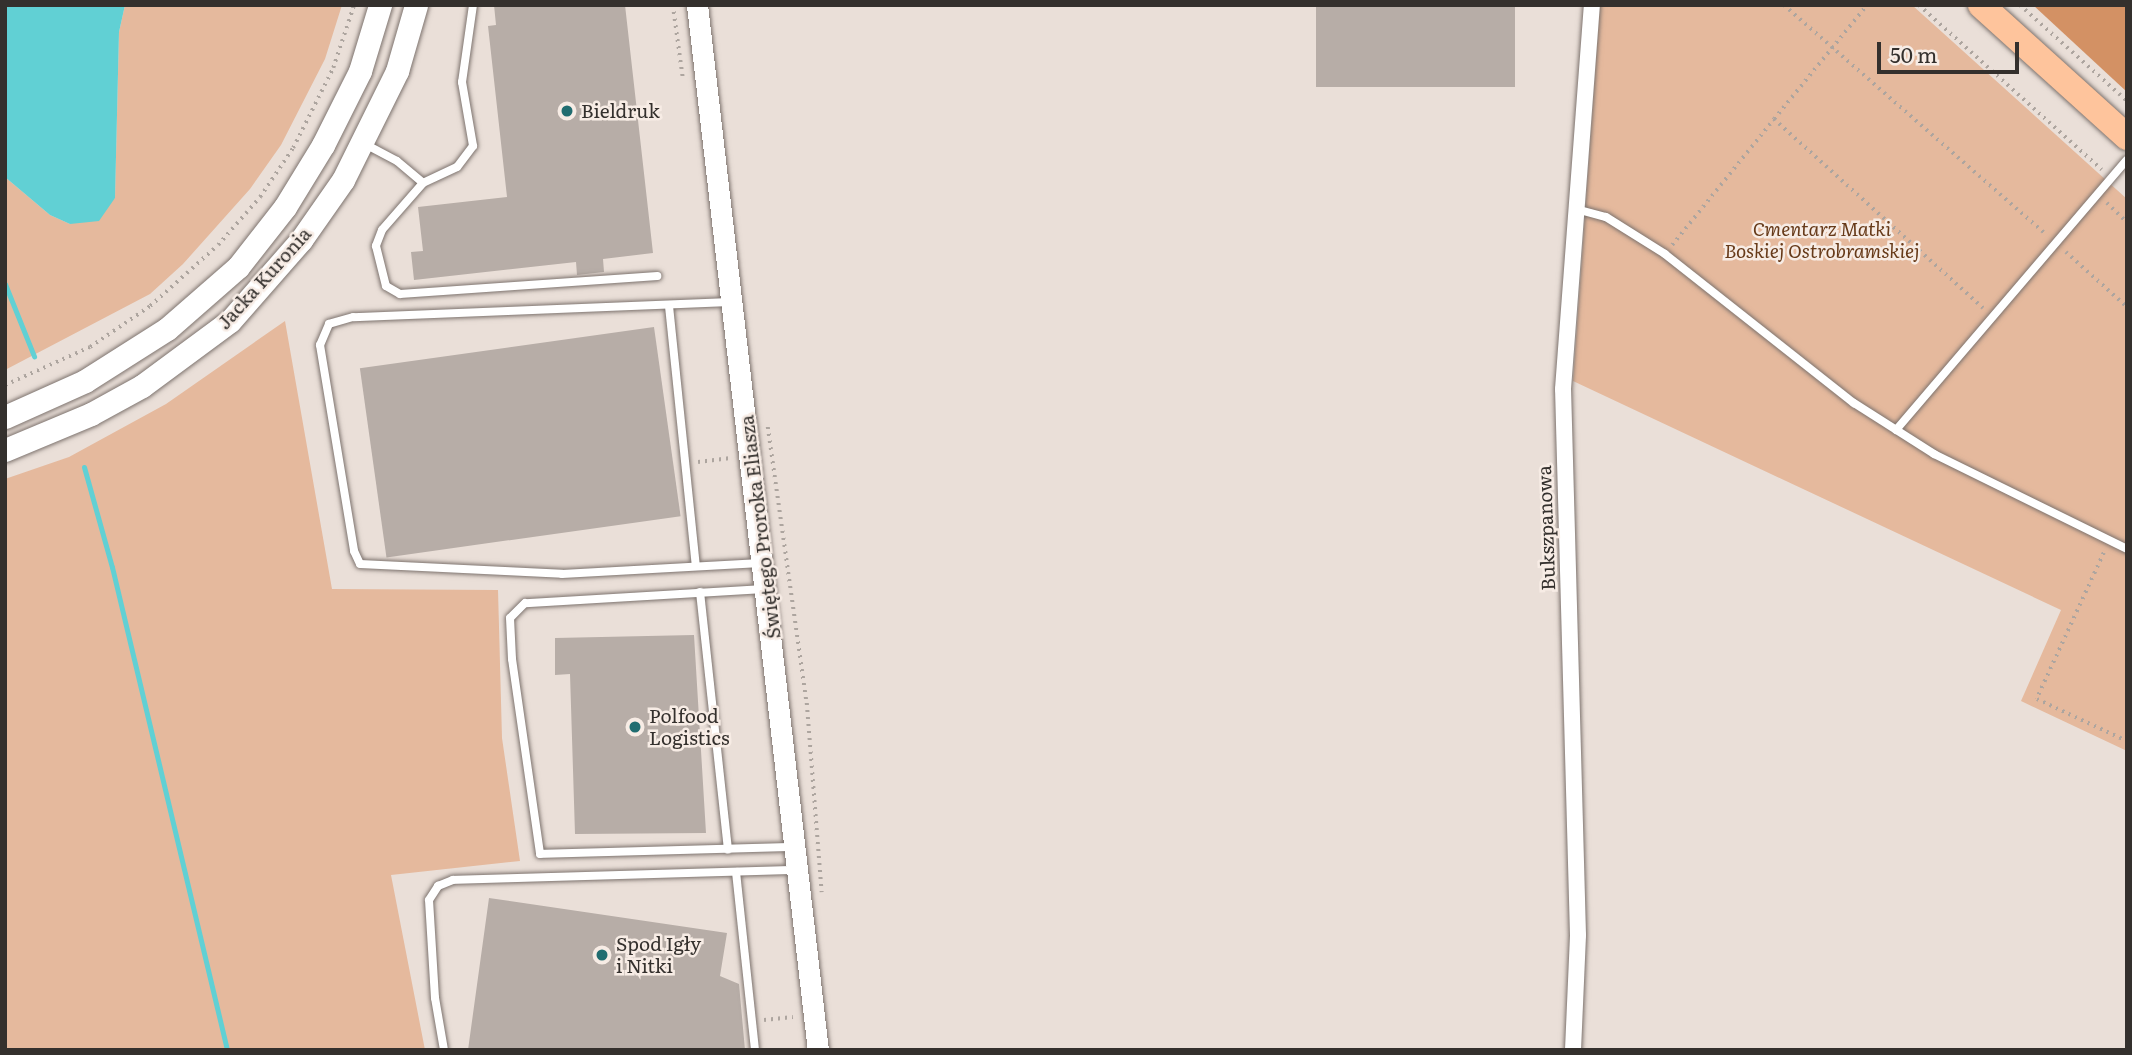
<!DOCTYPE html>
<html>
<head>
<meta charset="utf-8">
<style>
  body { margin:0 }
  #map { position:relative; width:2132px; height:1055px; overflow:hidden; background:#eadfd8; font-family:Literata,serif }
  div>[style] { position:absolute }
  .green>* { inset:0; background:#e5b99d }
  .forest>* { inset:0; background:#d39164 }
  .water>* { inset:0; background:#61d0d4 }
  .stream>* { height:5px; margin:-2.5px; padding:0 2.5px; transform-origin:2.5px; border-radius:2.5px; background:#61d0d4 }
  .building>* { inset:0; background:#b7ada7; transform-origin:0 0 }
  .path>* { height:3.5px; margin-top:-1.75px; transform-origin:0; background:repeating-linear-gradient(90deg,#ada59f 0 2px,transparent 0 7px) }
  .roads { filter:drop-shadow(0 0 2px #7d736e) drop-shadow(0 0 2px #7d736e) }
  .service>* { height:8px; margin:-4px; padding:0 4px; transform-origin:4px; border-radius:4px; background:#fff }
  .minor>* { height:16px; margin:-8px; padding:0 8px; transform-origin:8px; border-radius:8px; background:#fff }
  .tertiary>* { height:21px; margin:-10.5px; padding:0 10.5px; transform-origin:10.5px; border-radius:10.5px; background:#fff }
  .secondary>* { height:23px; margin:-11.5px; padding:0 11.5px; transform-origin:11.5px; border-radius:11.5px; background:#fff }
  .trunk>* { height:26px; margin:-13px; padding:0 13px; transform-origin:13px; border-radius:13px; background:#fec49c }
  .dots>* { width:19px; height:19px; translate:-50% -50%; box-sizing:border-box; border:4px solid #f7ece5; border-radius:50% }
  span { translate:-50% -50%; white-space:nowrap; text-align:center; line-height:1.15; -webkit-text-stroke:5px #f7ece5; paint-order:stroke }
  .poi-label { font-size:19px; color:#34302d }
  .left { translate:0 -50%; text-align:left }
  .park-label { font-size:19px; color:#673a19; font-style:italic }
  .street-label { font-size:19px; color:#34302d }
  .frame { position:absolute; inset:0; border:7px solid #34302d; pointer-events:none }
  .scale { position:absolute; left:1877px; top:42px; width:142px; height:32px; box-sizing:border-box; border:4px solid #34302d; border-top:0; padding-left:9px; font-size:21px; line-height:24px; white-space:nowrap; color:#34302d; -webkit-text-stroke:5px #f7ece5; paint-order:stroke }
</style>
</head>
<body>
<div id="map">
  <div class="green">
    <div style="clip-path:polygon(125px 5px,342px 5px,325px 59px,281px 145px,250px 189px,183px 264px,150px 294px,5px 370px,5px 177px,50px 215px,70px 224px,115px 198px,119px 32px)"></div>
    <div style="clip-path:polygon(1600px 5px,1912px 5px,2127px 199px,2127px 751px,2021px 701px,2061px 610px,1573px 381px)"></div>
    <div style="clip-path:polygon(285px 321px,332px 589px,498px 590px,502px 738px,520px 861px,391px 875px,425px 1050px,5px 1050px,5px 479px,69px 457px,166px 404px)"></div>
  </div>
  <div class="forest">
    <div style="clip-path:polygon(2033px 5px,2127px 5px,2127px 92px)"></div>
  </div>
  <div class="water">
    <div style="clip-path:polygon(5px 5px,125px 5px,119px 32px,115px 198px,99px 221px,70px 224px,50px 215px,5px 177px)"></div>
  </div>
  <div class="stream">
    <div style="left:5px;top:284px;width:78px;rotate:68.1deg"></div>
    <div style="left:84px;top:467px;width:104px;rotate:74.4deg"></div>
    <div style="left:112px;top:567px;width:497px;rotate:76.6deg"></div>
  </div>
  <div class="building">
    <div style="clip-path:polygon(494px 5px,625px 5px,653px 253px,603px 259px,604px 272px,577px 275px,576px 262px,414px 280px,411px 252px,423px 251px,418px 207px,507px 197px,488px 26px,496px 25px)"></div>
    <div style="left:1316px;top:5px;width:199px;height:82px"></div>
    <div style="left:654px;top:327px;width:191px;height:297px;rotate:82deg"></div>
    <div style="clip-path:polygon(694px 635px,706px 833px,575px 834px,570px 674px,555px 675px,555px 638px)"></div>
    <div style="clip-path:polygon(489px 898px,727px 933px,720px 976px,739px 984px,745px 1050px,468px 1050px)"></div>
  </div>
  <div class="path">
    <div style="left:673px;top:5px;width:74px;rotate:82.2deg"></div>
    <div style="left:1784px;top:5px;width:349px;rotate:41.2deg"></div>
    <div style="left:1919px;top:5px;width:246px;rotate:42deg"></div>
    <div style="left:2020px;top:5px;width:144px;rotate:41.9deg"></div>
    <div style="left:1774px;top:119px;width:147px;rotate:-50.8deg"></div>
    <div style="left:2107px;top:203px;width:28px;rotate:44deg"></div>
    <div style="left:1672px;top:245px;width:162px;rotate:-51deg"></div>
    <div style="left:1774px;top:119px;width:282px;rotate:42.1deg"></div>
    <div style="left:2066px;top:252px;width:82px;rotate:42deg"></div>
    <div style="left:5px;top:385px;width:93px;rotate:-24.1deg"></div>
    <div style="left:90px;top:347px;width:73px;rotate:-34.3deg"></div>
    <div style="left:150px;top:306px;width:91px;rotate:-41.9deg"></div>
    <div style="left:218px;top:245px;width:64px;rotate:-48.8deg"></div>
    <div style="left:260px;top:197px;width:59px;rotate:-56deg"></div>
    <div style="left:293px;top:148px;width:89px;rotate:-63.4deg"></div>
    <div style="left:333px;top:68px;width:66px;rotate:-71.6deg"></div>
    <div style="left:768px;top:427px;width:279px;rotate:82deg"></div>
    <div style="left:807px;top:703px;width:190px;rotate:85.5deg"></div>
    <div style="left:698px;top:462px;width:33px;rotate:-7deg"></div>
    <div style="left:2104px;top:553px;width:161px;rotate:114.7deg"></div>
    <div style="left:2037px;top:699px;width:99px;rotate:25deg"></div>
    <div style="left:764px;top:1020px;width:29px;rotate:-6deg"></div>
  </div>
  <div class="roads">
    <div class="service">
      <div style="left:473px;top:5px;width:78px;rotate:98.1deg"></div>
      <div style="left:462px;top:82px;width:65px;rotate:80.2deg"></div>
      <div style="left:473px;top:146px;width:26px;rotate:127deg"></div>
      <div style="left:457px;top:167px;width:38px;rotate:155deg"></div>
      <div style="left:423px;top:183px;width:62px;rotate:131.1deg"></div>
      <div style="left:382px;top:230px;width:17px;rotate:111deg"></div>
      <div style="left:376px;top:246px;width:41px;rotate:76deg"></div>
      <div style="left:386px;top:286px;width:16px;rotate:30deg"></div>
      <div style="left:400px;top:294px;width:258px;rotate:-4deg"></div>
      <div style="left:363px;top:143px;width:38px;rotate:28deg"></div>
      <div style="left:397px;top:161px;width:34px;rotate:40deg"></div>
      <div style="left:1576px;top:209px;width:31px;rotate:15deg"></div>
      <div style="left:1606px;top:217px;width:70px;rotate:32.1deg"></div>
      <div style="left:1665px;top:254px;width:241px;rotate:38.3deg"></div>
      <div style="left:1854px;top:403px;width:95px;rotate:32.5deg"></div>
      <div style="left:1934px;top:454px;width:215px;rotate:26.2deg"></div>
      <div style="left:730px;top:302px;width:377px;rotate:177.7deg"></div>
      <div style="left:353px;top:317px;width:25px;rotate:164deg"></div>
      <div style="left:329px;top:324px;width:23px;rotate:113deg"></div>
      <div style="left:320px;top:345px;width:209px;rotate:80.6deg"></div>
      <div style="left:354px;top:551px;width:14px;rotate:65deg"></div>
      <div style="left:360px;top:564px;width:202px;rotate:2.8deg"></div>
      <div style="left:562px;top:574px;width:199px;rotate:-3.2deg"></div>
      <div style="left:669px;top:306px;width:261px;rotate:84.1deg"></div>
      <div style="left:1896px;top:430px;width:355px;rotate:-49.5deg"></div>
      <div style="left:764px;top:589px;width:239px;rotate:176.6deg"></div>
      <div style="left:525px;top:603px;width:21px;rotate:135deg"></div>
      <div style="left:510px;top:618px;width:41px;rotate:87.2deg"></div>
      <div style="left:512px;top:659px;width:197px;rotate:81.8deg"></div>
      <div style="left:540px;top:854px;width:254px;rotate:-1.6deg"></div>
      <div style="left:700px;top:592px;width:259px;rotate:83.8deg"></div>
      <div style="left:736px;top:872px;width:179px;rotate:83.9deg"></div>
      <div style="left:444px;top:1050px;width:53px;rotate:-99.8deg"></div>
      <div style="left:435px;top:998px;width:98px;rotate:-93.5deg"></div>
      <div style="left:429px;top:900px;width:17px;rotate:-57deg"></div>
      <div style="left:438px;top:886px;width:16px;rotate:-22deg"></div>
      <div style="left:453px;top:880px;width:342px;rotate:-1.7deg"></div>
    </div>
    <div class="minor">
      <div style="left:1573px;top:1050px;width:115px;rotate:-87.5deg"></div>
      <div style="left:1578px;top:935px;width:546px;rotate:-91.57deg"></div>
      <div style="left:1563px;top:389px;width:385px;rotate:-85.7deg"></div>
    </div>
    <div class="tertiary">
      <div style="left:697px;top:5px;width:1052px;rotate:83.4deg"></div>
    </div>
    <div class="secondary">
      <div style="left:5px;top:417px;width:88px;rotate:-24.2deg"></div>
      <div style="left:85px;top:381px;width:97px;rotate:-32.4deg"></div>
      <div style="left:167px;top:329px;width:94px;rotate:-41.1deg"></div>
      <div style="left:238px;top:267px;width:76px;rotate:-51.9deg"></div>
      <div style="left:285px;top:207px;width:73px;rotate:-58.5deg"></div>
      <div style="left:323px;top:145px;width:83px;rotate:-63.4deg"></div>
      <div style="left:360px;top:71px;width:69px;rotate:-73.1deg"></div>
      <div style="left:5px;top:450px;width:93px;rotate:-22.7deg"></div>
      <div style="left:91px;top:414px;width:58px;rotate:-28.8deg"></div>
      <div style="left:142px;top:386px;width:109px;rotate:-36.5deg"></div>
      <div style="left:230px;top:321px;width:108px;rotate:-48.8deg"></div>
      <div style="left:301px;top:240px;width:73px;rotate:-55deg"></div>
      <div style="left:343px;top:180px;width:122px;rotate:-63.6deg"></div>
      <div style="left:397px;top:71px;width:69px;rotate:-73.9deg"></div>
    </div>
    <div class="trunk">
      <div style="left:1981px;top:5px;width:197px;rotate:42.1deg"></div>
    </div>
  </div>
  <div class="dots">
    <div style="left:567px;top:111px;background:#216d70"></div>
    <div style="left:635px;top:727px;background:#216d70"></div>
    <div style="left:602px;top:955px;background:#216d70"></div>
  </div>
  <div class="poi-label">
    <span class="left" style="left:581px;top:111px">Bieldruk</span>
    <span class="left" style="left:649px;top:727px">Polfood<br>Logistics</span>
    <span class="left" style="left:616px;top:955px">Spod Igły<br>i Nitki</span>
  </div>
  <div class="park-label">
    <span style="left:1822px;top:240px">Cmentarz Matki<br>Boskiej Ostrobramskiej</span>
  </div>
  <div class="street-label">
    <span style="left:264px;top:278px;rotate:-48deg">Jacka Kuronia</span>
    <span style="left:760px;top:527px;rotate:-97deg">Świętego Proroka Eliasza</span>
    <span style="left:1546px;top:528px;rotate:-92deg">Bukszpanowa</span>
  </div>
  <div class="frame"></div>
  <div class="scale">50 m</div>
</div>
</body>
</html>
